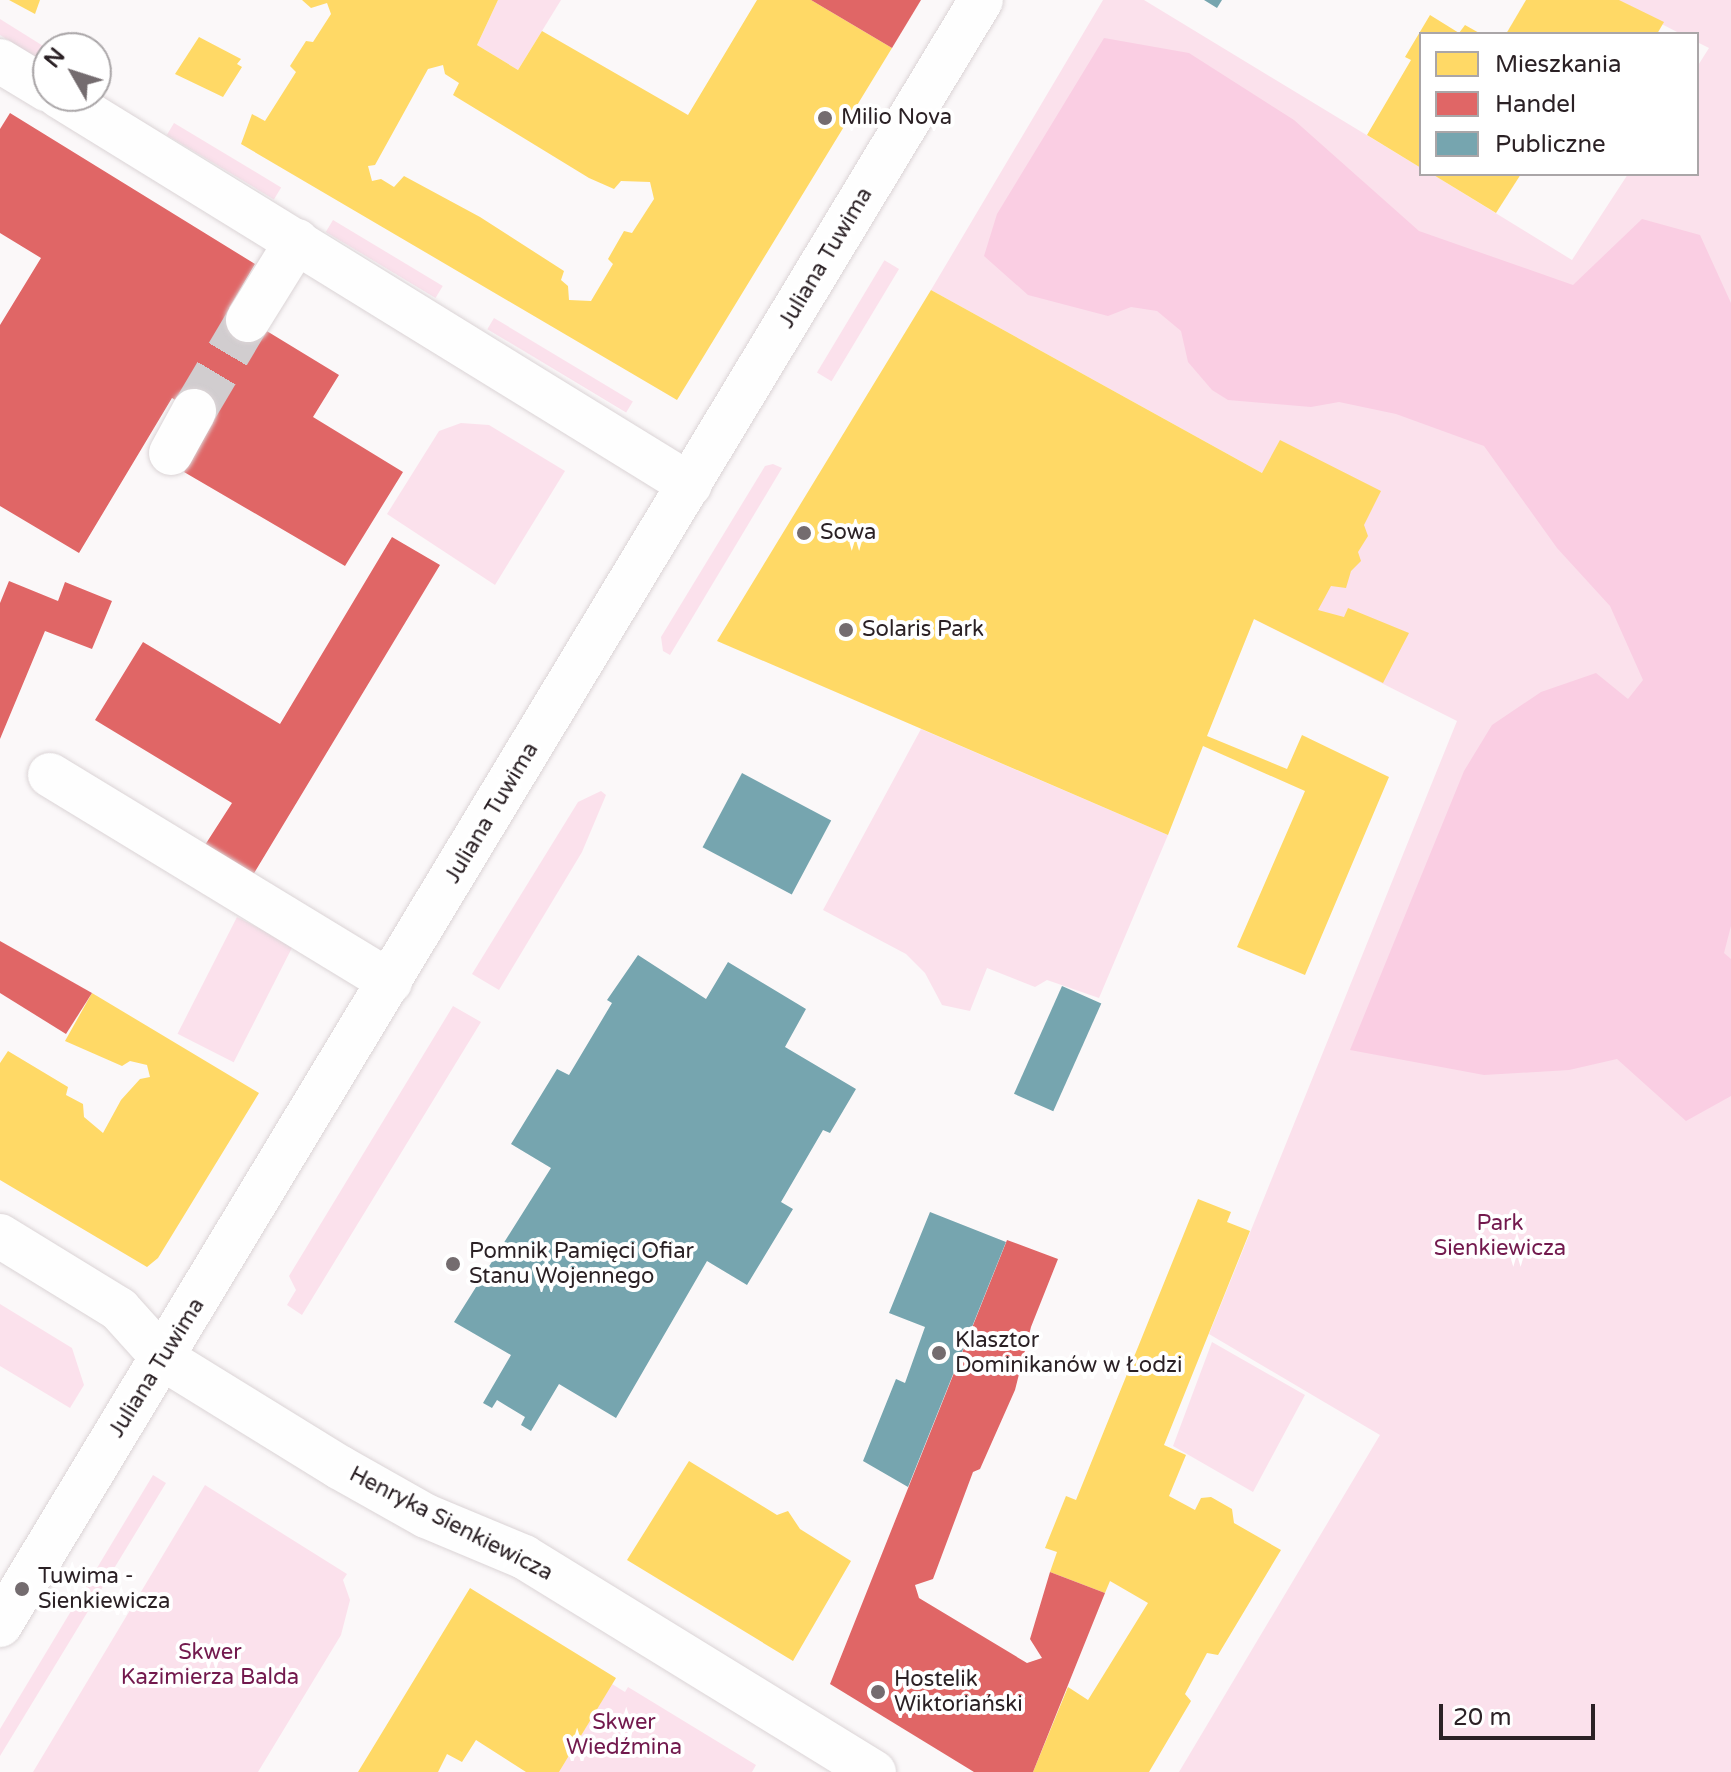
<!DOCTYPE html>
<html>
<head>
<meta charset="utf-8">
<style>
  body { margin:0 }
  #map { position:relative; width:1731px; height:1772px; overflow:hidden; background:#fbf8f9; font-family:"Varela Round",sans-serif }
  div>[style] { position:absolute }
  .green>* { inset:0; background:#fbe1ec; transform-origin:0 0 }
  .forest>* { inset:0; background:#facee3 }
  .homes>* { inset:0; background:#ffd966 }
  .shops>* { inset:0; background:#e06666 }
  .public>* { inset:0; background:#76a5af; transform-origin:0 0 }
  .minor-tunnel>* { height:44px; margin-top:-22px; transform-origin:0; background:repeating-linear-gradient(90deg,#d1cdcf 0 44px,transparent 0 66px) }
  .roads { filter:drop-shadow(0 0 2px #dbd4d6) drop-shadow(0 0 2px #dbd4d6) }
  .minor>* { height:44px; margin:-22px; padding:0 22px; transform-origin:22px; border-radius:22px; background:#fefefe }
  .dots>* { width:22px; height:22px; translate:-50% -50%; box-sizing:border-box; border:4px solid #fff; border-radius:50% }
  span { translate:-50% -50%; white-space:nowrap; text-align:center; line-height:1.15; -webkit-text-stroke:8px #fff; paint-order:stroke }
  .poi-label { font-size:22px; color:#2b2125 }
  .left { translate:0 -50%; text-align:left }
  .street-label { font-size:22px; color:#2b2125 }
  .park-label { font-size:22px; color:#72194d }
  .legend { position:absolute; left:1419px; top:32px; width:280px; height:144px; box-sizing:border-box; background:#fff; border:2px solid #aaa6a8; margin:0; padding:10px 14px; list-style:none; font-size:24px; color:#2b2125 }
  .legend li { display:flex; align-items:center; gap:16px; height:40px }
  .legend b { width:40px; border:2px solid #aaa6a8 }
  .north { position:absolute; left:32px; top:32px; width:80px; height:80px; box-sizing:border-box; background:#fff; border:2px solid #aaa6a8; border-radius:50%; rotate:309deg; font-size:22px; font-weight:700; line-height:32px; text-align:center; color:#2b2125 }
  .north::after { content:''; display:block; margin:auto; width:28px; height:36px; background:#746c6f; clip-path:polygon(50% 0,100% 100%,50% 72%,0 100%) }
  .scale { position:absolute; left:1439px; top:1704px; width:156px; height:36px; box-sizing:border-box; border:4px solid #2b2125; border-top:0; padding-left:10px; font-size:24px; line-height:28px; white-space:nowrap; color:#2b2125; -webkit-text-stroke:6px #fff; paint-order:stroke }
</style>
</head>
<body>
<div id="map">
  <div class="green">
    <div style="clip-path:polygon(498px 0,561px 0,518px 70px,477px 45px)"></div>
    <div style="clip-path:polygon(1103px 0,1144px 0,1421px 168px,1421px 174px,1432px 174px,1572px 260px,1628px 174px,1697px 174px,1697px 67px,1709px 48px,1697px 42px,1697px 34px,1681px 34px,1615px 0,1731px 0,1731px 1772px,1179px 1772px,1380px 1435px,1209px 1334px,1457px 721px,1254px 619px,1262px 473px,931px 290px)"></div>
    <div style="clip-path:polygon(0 19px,48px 49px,48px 65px,0 35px)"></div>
    <div style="left:174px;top:123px;width:125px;height:14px;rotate:31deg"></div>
    <div style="left:333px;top:220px;width:128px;height:14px;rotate:31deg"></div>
    <div style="left:899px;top:269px;width:131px;height:17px;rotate:121deg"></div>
    <div style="left:494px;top:318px;width:162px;height:13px;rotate:31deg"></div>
    <div style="clip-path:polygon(461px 423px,489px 425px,565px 471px,495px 585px,387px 514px,439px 431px)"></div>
    <div style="clip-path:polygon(773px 464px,782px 468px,670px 655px,663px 651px,661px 637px,765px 466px)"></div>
    <div style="clip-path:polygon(921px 729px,1168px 835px,1099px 998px,1047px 980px,1035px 987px,987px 968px,970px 1011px,942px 1005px,925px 973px,906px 954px,823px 910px)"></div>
    <div style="clip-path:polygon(601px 791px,606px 795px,582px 852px,499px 990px,472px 974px,578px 802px)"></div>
    <div style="left:237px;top:917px;width:63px;height:131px;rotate:27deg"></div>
    <div style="clip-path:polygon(453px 1006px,481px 1022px,302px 1315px,287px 1305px,296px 1290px,289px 1276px)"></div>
    <div style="clip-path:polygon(0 1304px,72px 1348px,84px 1385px,70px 1408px,0 1366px)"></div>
    <div style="clip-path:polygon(1212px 1342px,1305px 1395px,1253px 1492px,1173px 1446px)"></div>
    <div style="clip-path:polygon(153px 1475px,166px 1483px,0 1756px,0 1729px)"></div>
    <div style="clip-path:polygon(205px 1485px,347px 1574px,343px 1580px,350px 1600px,341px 1635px,258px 1772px,33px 1772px)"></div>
    <div style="clip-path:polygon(612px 1684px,625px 1692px,628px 1687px,756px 1765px,752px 1772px,559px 1772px)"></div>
  </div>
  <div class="forest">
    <div style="clip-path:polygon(1104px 38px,1189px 53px,1294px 120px,1419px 231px,1573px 285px,1642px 219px,1700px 235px,1731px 303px,1731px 926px,1724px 953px,1731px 959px,1731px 1096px,1686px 1121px,1617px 1059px,1569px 1070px,1484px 1075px,1350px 1050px,1464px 771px,1492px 725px,1541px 692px,1596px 673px,1628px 699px,1643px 680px,1610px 606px,1557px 548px,1484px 446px,1396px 414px,1339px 402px,1311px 407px,1228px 400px,1212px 390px,1188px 362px,1181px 331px,1157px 311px,1131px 307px,1108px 316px,1028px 295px,984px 256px,997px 214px)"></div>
  </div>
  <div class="homes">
    <div style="clip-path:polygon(9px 0,40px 0,35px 14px)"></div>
    <div style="clip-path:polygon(evenodd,302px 0,498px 0,477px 45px,518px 70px,542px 31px,688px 115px,757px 0,811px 0,892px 48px,677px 400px,241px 144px,252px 114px,265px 121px,296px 72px,290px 66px,306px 41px,313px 42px,331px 14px,327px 3px,311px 8px,302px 0,443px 65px,445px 74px,459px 83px,453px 95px,589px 178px,614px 189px,621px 181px,650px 182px,654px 199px,632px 233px,624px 231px,608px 259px,613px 264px,591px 301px,569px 300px,568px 286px,561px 280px,564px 271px,480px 217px,404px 176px,394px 187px,381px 179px,372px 181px,368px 166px,375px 165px,428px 69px,443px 65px)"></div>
    <div style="clip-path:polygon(1526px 0,1619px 0,1664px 22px,1657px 34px,1506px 34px)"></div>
    <div style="clip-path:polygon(1430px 15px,1459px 33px,1465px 25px,1481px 34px,1421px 34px,1421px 168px,1367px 135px,1411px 60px,1405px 57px)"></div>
    <div style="clip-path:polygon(199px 37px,241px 59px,237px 64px,242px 67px,223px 97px,175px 74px)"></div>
    <div style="clip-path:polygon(1432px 174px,1521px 174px,1496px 213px)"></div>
    <div style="clip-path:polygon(931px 290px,1262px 473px,1280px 440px,1381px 491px,1364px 525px,1368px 536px,1358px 552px,1361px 561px,1351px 571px,1346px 588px,1331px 586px,1318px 610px,1344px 617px,1348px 608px,1409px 633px,1383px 683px,1254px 619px,1207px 736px,1287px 769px,1302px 735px,1389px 777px,1305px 975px,1237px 947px,1305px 791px,1203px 746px,1168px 835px,717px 641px)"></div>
    <div style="clip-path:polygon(92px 993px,259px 1093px,158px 1258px,147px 1267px,0 1180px,0 1063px,8px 1051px,68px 1087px,66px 1095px,83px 1104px,84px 1117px,103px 1133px,121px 1100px,140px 1079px,150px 1077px,147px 1065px,130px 1061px,122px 1066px,65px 1041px)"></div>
    <div style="clip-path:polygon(1198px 1199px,1231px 1212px,1227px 1222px,1250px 1231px,1164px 1445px,1186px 1455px,1169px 1496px,1195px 1510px,1201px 1498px,1211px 1497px,1232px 1509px,1234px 1523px,1281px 1550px,1218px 1655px,1207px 1653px,1185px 1694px,1191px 1701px,1149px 1772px,1033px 1772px,1068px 1687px,1088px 1700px,1148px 1603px,1110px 1581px,1105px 1593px,1050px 1572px,1057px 1552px,1045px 1548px,1066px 1496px,1076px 1500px)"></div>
    <div style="clip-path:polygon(689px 1461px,777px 1515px,788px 1511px,800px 1529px,851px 1561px,793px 1661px,627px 1560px)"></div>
    <div style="clip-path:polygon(470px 1588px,616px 1678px,559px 1772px,526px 1772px,476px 1740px,462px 1762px,447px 1754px,438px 1772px,358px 1772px)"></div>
  </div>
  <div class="shops">
    <div style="clip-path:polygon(811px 0,921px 0,892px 48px)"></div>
    <div style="clip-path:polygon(10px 113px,255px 264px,229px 308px,339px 375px,313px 417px,403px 472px,345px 566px,184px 472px,213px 423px,172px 398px,79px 553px,0 506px,0 325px,41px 258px,0 233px,0 129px)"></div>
    <div style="clip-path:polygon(392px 537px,440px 565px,253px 875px,205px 845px,232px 803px,95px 720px,143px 642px,280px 724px)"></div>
    <div style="clip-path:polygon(9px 581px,58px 601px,65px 582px,112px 601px,92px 649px,45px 631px,0 739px,0 603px)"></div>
    <div style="clip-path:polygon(0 941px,92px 993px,66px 1034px,0 993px)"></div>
    <div style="clip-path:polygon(1007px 1240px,1058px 1259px,1031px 1327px,1015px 1390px,980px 1469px,973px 1472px,933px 1579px,915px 1585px,919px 1598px,1027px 1663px,1042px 1658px,1030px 1639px,1050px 1572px,1105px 1593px,1033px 1772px,974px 1772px,830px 1684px)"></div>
  </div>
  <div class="public">
    <div style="clip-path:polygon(1204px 0,1222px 0,1217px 8px)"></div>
    <div style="left:742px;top:773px;width:101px;height:84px;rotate:28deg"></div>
    <div style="clip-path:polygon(638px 955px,706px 999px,728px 962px,806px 1009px,785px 1047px,856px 1089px,830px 1133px,823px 1130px,781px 1202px,793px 1209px,747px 1285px,707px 1261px,616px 1418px,559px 1384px,531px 1431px,521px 1425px,525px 1417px,497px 1400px,492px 1408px,483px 1403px,511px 1355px,454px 1322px,551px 1168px,511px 1144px,557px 1069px,569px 1075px,612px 1003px,607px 1000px)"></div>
    <div style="left:1062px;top:986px;width:43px;height:118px;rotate:24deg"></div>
    <div style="clip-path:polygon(930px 1212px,1006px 1242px,908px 1487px,863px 1461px,896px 1379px,905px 1383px,925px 1327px,889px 1313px)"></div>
  </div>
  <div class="minor-tunnel">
    <div style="left:194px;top:411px;width:106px;rotate:-59.3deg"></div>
  </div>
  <div class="roads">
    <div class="minor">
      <div style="left:0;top:61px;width:56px;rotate:31.1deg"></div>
      <div style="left:59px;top:96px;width:741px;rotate:31.65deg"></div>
      <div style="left:248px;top:320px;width:93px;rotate:-58.2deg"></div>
      <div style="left:171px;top:453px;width:48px;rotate:-61.3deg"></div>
      <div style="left:50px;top:775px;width:398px;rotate:31.3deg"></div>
      <div style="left:0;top:1236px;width:140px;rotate:31.5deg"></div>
      <div style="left:119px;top:1309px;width:67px;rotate:48deg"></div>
      <div style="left:164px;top:1359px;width:206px;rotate:31.7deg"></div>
      <div style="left:339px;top:1467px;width:100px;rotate:29.4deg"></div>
      <div style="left:426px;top:1516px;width:106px;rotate:22.7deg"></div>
      <div style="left:524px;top:1557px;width:411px;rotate:31.6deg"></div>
      <div style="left:0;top:1625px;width:1898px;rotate:-58.88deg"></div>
    </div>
  </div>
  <div class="dots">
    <div style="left:825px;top:118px;background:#746c6f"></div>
    <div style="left:804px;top:533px;background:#746c6f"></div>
    <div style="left:846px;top:630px;background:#746c6f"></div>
    <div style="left:453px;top:1264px;background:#746c6f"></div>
    <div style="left:939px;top:1353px;background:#746c6f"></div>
    <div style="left:22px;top:1589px;background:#746c6f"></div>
    <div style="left:878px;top:1692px;background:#746c6f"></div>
  </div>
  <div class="poi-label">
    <span class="left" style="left:841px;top:118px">Milio Nova</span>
    <span class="left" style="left:820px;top:533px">Sowa</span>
    <span class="left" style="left:862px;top:630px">Solaris Park</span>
    <span class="left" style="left:469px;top:1264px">Pomnik Pamięci Ofiar<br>Stanu Wojennego</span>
    <span class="left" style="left:955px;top:1353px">Klasztor<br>Dominikanów w Łodzi</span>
    <span class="left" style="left:38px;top:1589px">Tuwima -<br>Sienkiewicza</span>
    <span class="left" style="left:894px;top:1692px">Hostelik<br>Wiktoriański</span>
  </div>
  <div class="street-label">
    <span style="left:826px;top:258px;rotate:-59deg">Juliana Tuwima</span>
    <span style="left:492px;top:813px;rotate:-59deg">Juliana Tuwima</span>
    <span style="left:157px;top:1368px;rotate:-58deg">Juliana Tuwima</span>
    <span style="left:451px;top:1524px;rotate:27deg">Henryka Sienkiewicza</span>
  </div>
  <div class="park-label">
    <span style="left:1500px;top:1236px">Park<br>Sienkiewicza</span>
    <span style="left:210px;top:1665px">Skwer<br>Kazimierza Balda</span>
    <span style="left:624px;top:1735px">Skwer<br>Wiedźmina</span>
  </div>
  <ul class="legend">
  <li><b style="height:22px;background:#ffd966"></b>Mieszkania</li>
  <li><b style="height:22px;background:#e06666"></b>Handel</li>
  <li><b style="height:22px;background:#76a5af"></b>Publiczne</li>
  </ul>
  <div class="north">N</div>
  <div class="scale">20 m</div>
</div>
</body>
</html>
